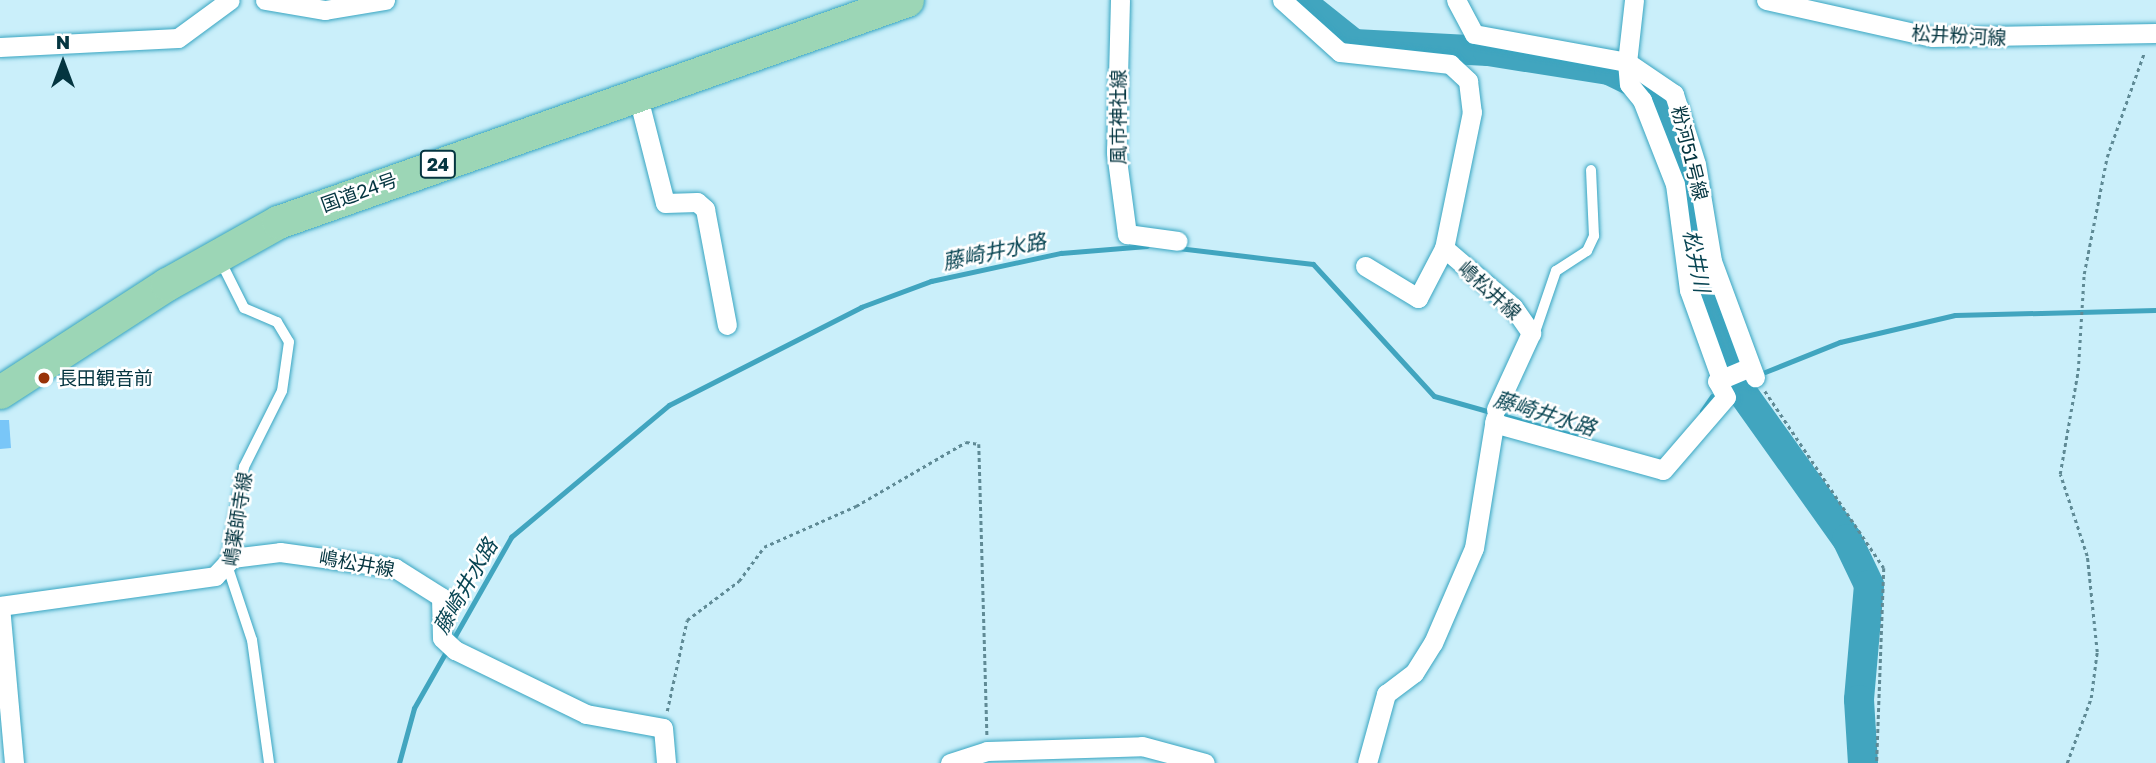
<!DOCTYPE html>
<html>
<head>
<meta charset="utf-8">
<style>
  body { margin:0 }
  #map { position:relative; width:2156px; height:763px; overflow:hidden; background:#caeffa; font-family:"Golos Text","Noto Sans JP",sans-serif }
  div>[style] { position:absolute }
  .stream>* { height:5px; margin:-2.5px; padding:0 2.5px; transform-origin:2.5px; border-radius:2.5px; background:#41a5bf }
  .river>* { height:30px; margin:-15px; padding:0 15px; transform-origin:15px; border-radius:15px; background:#41a5bf }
  .building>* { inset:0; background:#79c6f8 }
  .path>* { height:2.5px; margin-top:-1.25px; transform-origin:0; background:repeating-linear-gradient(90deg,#5f8a95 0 3.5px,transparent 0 7px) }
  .roads { filter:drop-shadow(0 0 2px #38a5c1) drop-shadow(0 0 2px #38a5c1) }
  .service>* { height:10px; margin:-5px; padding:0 5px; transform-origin:5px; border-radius:5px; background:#fff }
  .minor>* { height:19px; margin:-9.5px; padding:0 9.5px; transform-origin:9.5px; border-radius:9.5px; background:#fff }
  .trunk>* { height:33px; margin:-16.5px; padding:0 16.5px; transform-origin:16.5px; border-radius:16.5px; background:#9cd6b6 }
  .dots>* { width:19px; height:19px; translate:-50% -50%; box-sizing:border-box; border:4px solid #fff; border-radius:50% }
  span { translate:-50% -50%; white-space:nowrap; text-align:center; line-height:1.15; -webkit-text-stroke:5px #fff; paint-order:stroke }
  .shield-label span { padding:2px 5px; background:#fff; border:2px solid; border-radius:5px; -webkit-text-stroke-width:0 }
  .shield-label { font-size:18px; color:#043540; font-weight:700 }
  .street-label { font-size:19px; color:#043540 }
  .poi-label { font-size:19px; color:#043540 }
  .left { translate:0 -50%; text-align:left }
  .water-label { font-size:21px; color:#084553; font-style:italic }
  .north { position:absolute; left:28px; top:28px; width:70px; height:70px; -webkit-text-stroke:5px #fff; paint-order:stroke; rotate:0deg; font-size:19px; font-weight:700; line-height:28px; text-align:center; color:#043540 }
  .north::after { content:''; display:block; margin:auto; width:24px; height:32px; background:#043540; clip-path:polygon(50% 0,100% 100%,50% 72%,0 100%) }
</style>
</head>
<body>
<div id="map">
  <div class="stream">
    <div style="left:1178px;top:248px;width:136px;rotate:6.8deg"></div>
    <div style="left:1313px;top:264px;width:179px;rotate:47.5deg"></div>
    <div style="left:1434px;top:396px;width:154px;rotate:15.8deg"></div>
    <div style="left:1765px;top:372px;width:81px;rotate:-21.8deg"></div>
    <div style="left:1840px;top:342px;width:118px;rotate:-13.2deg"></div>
    <div style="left:1955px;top:315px;width:201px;rotate:-1.4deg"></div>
    <div style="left:1702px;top:411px;width:18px;rotate:-56deg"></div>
    <div style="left:399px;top:763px;width:57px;rotate:-74.7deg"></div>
    <div style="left:414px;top:708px;width:197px;rotate:-60.4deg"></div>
    <div style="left:511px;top:537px;width:206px;rotate:-39.9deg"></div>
    <div style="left:669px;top:405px;width:216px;rotate:-27deg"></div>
    <div style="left:861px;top:307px;width:75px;rotate:-20.4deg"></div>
    <div style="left:931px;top:281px;width:133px;rotate:-12.2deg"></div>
    <div style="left:1061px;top:253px;width:86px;rotate:-4.7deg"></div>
  </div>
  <div class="river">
    <div style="left:1299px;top:0;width:70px;rotate:38.7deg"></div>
    <div style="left:1354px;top:44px;width:134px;rotate:3deg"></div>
    <div style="left:1488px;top:51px;width:122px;rotate:8.9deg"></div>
    <div style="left:1609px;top:70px;width:43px;rotate:26deg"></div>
    <div style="left:1648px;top:89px;width:61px;rotate:63.9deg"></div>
    <div style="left:1675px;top:144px;width:152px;rotate:79.4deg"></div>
    <div style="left:1703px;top:293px;width:82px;rotate:72.9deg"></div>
    <div style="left:1727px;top:371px;width:206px;rotate:54.5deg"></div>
    <div style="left:1847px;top:539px;width:51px;rotate:64.4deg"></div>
    <div style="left:1869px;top:585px;width:115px;rotate:95deg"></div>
    <div style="left:1859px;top:700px;width:63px;rotate:86.4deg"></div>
  </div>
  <div class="building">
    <div style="clip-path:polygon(0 420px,9px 420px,11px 448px,0 449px)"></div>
  </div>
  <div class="path">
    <div style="left:1765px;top:391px;width:213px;rotate:56.1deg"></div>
    <div style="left:1884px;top:568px;width:195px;rotate:92.1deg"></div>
    <div style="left:667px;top:711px;width:93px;rotate:-77.6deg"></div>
    <div style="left:687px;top:620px;width:65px;rotate:-36.9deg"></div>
    <div style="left:739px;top:581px;width:42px;rotate:-53.7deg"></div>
    <div style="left:764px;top:547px;width:101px;rotate:-24deg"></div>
    <div style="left:856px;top:506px;width:127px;rotate:-30.2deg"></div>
    <div style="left:966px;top:442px;width:13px;rotate:9deg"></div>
    <div style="left:979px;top:444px;width:291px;rotate:88.4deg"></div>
    <div style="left:2067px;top:763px;width:69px;rotate:-69.7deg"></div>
    <div style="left:2091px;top:698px;width:46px;rotate:-82.6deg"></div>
    <div style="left:2097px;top:652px;width:97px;rotate:-95.9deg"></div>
    <div style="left:2087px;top:556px;width:86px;rotate:-108.2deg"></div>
    <div style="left:2060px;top:474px;width:105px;rotate:-80.1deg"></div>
    <div style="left:2078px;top:371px;width:97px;rotate:-86.5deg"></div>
    <div style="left:2084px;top:274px;width:119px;rotate:-78.9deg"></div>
    <div style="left:2107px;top:157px;width:110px;rotate:-70.4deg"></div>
  </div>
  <div class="roads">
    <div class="service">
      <div style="left:220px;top:260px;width:54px;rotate:63.4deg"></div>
      <div style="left:244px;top:308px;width:36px;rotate:23deg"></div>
      <div style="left:277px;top:322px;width:23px;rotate:59deg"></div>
      <div style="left:289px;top:342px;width:49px;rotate:98.1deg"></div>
      <div style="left:282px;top:391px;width:85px;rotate:116.6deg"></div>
      <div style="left:244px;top:467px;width:97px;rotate:100.7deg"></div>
      <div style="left:226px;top:562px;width:82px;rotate:71.6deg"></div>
      <div style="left:252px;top:640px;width:124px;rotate:82.1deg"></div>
      <div style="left:1533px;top:338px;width:71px;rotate:-71.1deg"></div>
      <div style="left:1556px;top:271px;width:37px;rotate:-33deg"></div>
      <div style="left:1587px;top:251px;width:17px;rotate:-65deg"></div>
      <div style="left:1594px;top:236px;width:66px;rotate:-92.6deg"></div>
    </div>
    <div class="minor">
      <div style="left:265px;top:0;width:61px;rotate:9.5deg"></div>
      <div style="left:325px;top:10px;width:61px;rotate:-9.5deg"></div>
      <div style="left:1120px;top:0;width:152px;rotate:91.5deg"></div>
      <div style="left:1116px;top:152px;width:83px;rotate:82.4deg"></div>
      <div style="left:1127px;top:234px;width:51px;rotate:7.8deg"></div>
      <div style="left:1282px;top:0;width:78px;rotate:41.9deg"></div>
      <div style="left:1340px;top:52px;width:111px;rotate:6.2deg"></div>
      <div style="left:1450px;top:64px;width:25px;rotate:43deg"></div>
      <div style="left:1468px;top:81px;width:31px;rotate:83deg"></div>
      <div style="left:1472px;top:112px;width:139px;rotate:101.6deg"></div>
      <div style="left:1444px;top:248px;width:91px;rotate:40.5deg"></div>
      <div style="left:1513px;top:307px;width:32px;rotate:55deg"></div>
      <div style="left:1531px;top:333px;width:84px;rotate:114.7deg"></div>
      <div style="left:1456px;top:0;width:38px;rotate:62deg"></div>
      <div style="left:1474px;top:34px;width:156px;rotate:10.4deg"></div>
      <div style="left:1627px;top:62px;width:22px;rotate:85deg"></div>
      <div style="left:1629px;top:84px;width:21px;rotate:51deg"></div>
      <div style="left:1642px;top:100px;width:90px;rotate:68.6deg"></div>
      <div style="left:1675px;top:184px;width:107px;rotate:82.5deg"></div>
      <div style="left:1689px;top:290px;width:95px;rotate:70.2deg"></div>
      <div style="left:1634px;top:0;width:62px;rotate:96.4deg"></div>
      <div style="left:1627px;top:62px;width:57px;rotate:34.2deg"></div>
      <div style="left:1674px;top:94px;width:73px;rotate:72.6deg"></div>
      <div style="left:1696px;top:164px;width:98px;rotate:80.6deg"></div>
      <div style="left:1712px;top:261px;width:124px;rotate:69.7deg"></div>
      <div style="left:1766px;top:0;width:170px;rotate:12.6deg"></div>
      <div style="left:1932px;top:37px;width:224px;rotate:-1deg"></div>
      <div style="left:0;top:47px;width:178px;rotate:-2.9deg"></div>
      <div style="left:178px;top:38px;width:64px;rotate:-36.2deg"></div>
      <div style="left:638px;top:97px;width:109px;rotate:75.7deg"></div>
      <div style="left:665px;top:203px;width:32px;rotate:-2deg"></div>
      <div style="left:697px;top:202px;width:11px;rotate:41deg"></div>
      <div style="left:705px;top:209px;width:118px;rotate:79.3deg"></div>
      <div style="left:1365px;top:266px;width:62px;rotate:31.1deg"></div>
      <div style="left:1418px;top:298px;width:56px;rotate:-62.5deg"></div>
      <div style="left:1494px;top:423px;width:175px;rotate:15.5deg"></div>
      <div style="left:1663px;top:470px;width:96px;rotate:-49.2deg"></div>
      <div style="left:1726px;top:397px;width:18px;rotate:-119deg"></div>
      <div style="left:1717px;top:381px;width:36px;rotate:-23deg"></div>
      <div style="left:0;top:606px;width:217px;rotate:-7.9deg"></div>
      <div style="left:215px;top:576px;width:25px;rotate:-47deg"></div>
      <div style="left:232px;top:558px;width:48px;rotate:-7.1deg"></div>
      <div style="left:280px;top:552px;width:116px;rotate:7.9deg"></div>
      <div style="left:395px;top:568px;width:54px;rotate:32.2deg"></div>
      <div style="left:441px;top:597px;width:41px;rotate:88.6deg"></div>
      <div style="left:442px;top:638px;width:18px;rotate:43deg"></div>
      <div style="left:455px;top:650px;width:146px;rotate:26deg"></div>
      <div style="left:586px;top:714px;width:78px;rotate:10.3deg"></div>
      <div style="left:663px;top:728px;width:35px;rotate:85deg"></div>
      <div style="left:0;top:606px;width:158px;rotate:84.9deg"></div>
      <div style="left:950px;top:763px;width:39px;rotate:-18deg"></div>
      <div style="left:987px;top:751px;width:155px;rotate:-1.8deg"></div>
      <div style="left:1142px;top:746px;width:65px;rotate:15.1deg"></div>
      <div style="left:1367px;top:763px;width:72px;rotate:-74.6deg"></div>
      <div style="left:1386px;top:694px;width:35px;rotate:-37deg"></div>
      <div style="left:1414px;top:673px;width:36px;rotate:-58deg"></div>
      <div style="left:1433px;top:643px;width:103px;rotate:-66.7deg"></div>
      <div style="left:1474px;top:548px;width:131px;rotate:-80.8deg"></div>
    </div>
    <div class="trunk">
      <div style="left:0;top:392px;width:199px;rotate:-32.9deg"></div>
      <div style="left:167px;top:284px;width:127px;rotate:-29.2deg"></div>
      <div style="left:278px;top:222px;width:667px;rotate:-19.44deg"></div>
    </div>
  </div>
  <div class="dots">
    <div style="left:44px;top:378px;background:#983208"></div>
  </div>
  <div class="shield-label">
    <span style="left:438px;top:164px">24</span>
  </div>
  <div class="street-label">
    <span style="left:1959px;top:35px;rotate:3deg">松井粉河線</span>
    <span style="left:1118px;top:117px;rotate:-90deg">風市神社線</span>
    <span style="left:1690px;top:153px;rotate:76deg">粉河51号線</span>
    <span style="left:359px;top:192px;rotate:-20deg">国道24号</span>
    <span style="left:1490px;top:290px;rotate:42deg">嶋松井線</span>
    <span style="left:237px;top:519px;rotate:-81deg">嶋薬師寺線</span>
    <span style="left:357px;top:563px;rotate:10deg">嶋松井線</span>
  </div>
  <div class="poi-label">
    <span class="left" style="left:58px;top:378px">長田観音前</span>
  </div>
  <div class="water-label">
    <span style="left:994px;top:251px;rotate:-12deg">藤崎井水路</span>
    <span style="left:1697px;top:261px;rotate:79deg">松井川</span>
    <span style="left:1545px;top:413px;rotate:17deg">藤崎井水路</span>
    <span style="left:465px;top:586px;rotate:-60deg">藤崎井水路</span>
  </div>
  <div class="north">N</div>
</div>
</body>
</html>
